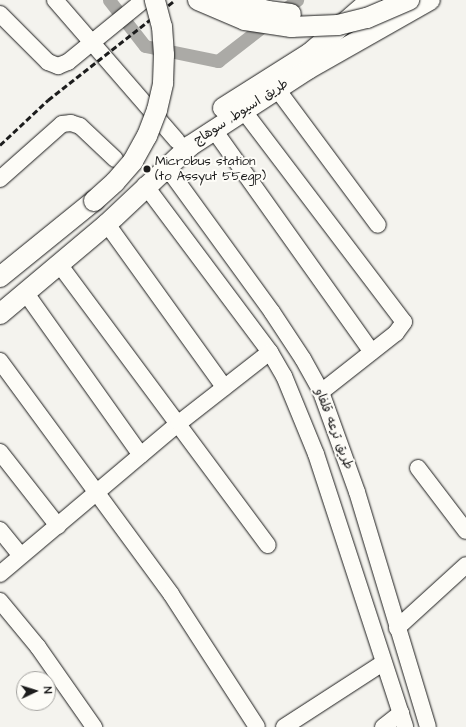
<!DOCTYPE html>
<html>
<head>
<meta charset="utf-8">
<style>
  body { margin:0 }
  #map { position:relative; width:466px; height:727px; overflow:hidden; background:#f4f3ee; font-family:"Architects Daughter","Playpen Sans Arabic",sans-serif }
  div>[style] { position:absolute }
  .canal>* { height:13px; margin:-6.5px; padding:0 6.5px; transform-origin:6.5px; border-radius:6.5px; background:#abaaa6 }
  .roads { filter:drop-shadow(0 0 1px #1c1c1c) drop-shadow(0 0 1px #1c1c1c) }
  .minor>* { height:16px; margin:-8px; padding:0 8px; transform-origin:8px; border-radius:8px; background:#fdfcf7 }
  .major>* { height:20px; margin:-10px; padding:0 10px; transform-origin:10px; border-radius:10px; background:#fdfcf7 }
  .rail>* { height:3px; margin-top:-1.5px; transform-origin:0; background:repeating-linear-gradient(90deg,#1c1c1c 0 6px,transparent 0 9px) }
  .bridges { filter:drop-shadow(0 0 1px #1c1c1c) drop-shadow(0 0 1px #1c1c1c) }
  .major-bridge>* { height:20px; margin:-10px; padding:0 10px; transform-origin:10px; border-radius:10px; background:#fdfcf7 }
  .dots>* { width:11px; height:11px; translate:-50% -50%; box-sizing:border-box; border:2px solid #fdfcf7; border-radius:50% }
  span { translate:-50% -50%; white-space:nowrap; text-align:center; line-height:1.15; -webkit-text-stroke:4px #fdfcf7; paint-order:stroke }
  .street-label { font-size:13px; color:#1c1c1c }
  .poi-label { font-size:13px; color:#1c1c1c }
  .left { translate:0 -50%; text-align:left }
  .north { position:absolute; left:16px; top:671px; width:40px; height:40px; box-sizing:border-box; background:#fdfcf7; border:1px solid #a3a29f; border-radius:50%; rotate:86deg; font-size:11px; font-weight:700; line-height:16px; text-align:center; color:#1c1c1c }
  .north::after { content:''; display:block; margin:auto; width:14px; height:18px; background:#1c1c1c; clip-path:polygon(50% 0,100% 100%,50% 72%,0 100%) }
</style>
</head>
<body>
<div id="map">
  <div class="canal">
    <div style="left:109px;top:0;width:58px;rotate:52deg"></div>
    <div style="left:145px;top:46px;width:75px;rotate:11.6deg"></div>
    <div style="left:218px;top:61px;width:100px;rotate:-37.7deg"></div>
  </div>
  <div class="roads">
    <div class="minor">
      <div style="left:55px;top:0;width:186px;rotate:49.1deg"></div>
      <div style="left:0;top:14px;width:68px;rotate:45deg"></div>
      <div style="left:48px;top:62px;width:11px;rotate:22deg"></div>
      <div style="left:58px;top:66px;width:11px;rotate:-22deg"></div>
      <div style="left:68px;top:62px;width:98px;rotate:-39.2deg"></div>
      <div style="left:277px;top:89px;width:169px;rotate:53.4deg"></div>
      <div style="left:243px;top:110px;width:266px;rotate:52.8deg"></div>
      <div style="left:404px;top:322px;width:14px;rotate:126deg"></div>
      <div style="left:396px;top:333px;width:95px;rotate:141.8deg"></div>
      <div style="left:214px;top:130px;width:272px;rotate:54.6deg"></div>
      <div style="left:166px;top:166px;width:180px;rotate:54deg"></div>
      <div style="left:272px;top:312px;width:56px;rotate:56.6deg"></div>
      <div style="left:303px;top:359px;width:38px;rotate:61deg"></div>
      <div style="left:321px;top:392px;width:106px;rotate:70.2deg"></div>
      <div style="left:357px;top:492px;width:245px;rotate:73.2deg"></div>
      <div style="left:0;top:179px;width:83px;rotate:-41.6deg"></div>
      <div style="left:62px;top:124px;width:9px;rotate:-6deg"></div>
      <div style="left:71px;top:123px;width:9px;rotate:18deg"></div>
      <div style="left:80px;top:126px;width:48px;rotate:43.3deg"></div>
      <div style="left:145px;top:185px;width:209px;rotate:53.2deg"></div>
      <div style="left:270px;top:352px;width:28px;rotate:60deg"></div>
      <div style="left:284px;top:376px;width:84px;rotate:67.7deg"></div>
      <div style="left:316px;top:454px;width:287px;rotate:71.9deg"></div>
      <div style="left:107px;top:224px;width:201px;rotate:54.3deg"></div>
      <div style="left:59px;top:264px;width:350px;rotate:53.4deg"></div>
      <div style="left:25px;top:292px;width:200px;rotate:54.6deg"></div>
      <div style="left:0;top:361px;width:289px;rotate:53.7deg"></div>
      <div style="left:171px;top:594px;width:158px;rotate:57.1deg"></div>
      <div style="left:0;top:452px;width:94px;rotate:51.9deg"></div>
      <div style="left:418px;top:468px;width:79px;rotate:52.7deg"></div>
      <div style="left:0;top:530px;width:33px;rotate:51deg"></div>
      <div style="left:0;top:574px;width:234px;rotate:-40.2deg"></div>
      <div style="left:179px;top:423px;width:115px;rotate:-38deg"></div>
      <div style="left:0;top:601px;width:60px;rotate:50.4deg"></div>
      <div style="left:38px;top:647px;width:98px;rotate:55deg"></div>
      <div style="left:397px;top:628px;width:93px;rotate:-42.4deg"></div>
      <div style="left:284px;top:727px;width:118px;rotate:-32.9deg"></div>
      <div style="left:383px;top:727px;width:23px;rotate:-38deg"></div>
    </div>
    <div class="major">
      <div style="left:223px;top:108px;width:103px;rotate:-32.3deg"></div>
      <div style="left:310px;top:53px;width:81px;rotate:-41deg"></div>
      <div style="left:0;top:277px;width:121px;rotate:-39deg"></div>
      <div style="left:0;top:314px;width:140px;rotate:-40.1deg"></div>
      <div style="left:107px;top:224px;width:114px;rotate:-43.2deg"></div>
      <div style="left:190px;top:146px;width:141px;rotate:-33.1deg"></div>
      <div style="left:308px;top:69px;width:140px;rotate:-29.5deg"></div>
    </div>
  </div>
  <div class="rail">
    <div style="left:0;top:145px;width:66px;rotate:-43.2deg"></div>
    <div style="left:48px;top:100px;width:162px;rotate:-38.2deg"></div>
  </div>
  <div class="bridges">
    <div class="major-bridge">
      <div style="left:198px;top:0;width:51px;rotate:23.1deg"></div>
      <div style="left:245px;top:20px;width:47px;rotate:8.7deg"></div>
      <div style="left:291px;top:27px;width:47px;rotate:-2.4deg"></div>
      <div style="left:338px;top:25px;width:30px;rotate:-14deg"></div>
      <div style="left:367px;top:18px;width:46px;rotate:-23.2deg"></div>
      <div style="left:229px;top:0;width:41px;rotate:15.8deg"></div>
      <div style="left:268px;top:11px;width:23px;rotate:7deg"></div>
      <div style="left:94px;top:201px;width:28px;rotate:-42deg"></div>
      <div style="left:115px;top:182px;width:28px;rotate:-49deg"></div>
      <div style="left:133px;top:161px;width:29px;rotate:-61deg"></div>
      <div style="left:147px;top:136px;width:28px;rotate:-69deg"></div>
      <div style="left:157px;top:110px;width:28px;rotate:-77deg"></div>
      <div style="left:163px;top:83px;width:28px;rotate:-88deg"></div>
      <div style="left:164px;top:55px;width:28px;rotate:-94deg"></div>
      <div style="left:162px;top:27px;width:28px;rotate:-105deg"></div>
    </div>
  </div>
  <div class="dots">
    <div style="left:147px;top:169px;background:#1c1c1c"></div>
  </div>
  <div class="street-label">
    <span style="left:241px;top:112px;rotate:-33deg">طريق اسيوط, سوهاج</span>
    <span style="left:334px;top:429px;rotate:69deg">طريق ترعه قلفاو</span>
  </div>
  <div class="poi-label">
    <span class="left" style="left:155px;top:169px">Microbus station<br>(to Assyut 55egp)</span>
  </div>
  <div class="north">N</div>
</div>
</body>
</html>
